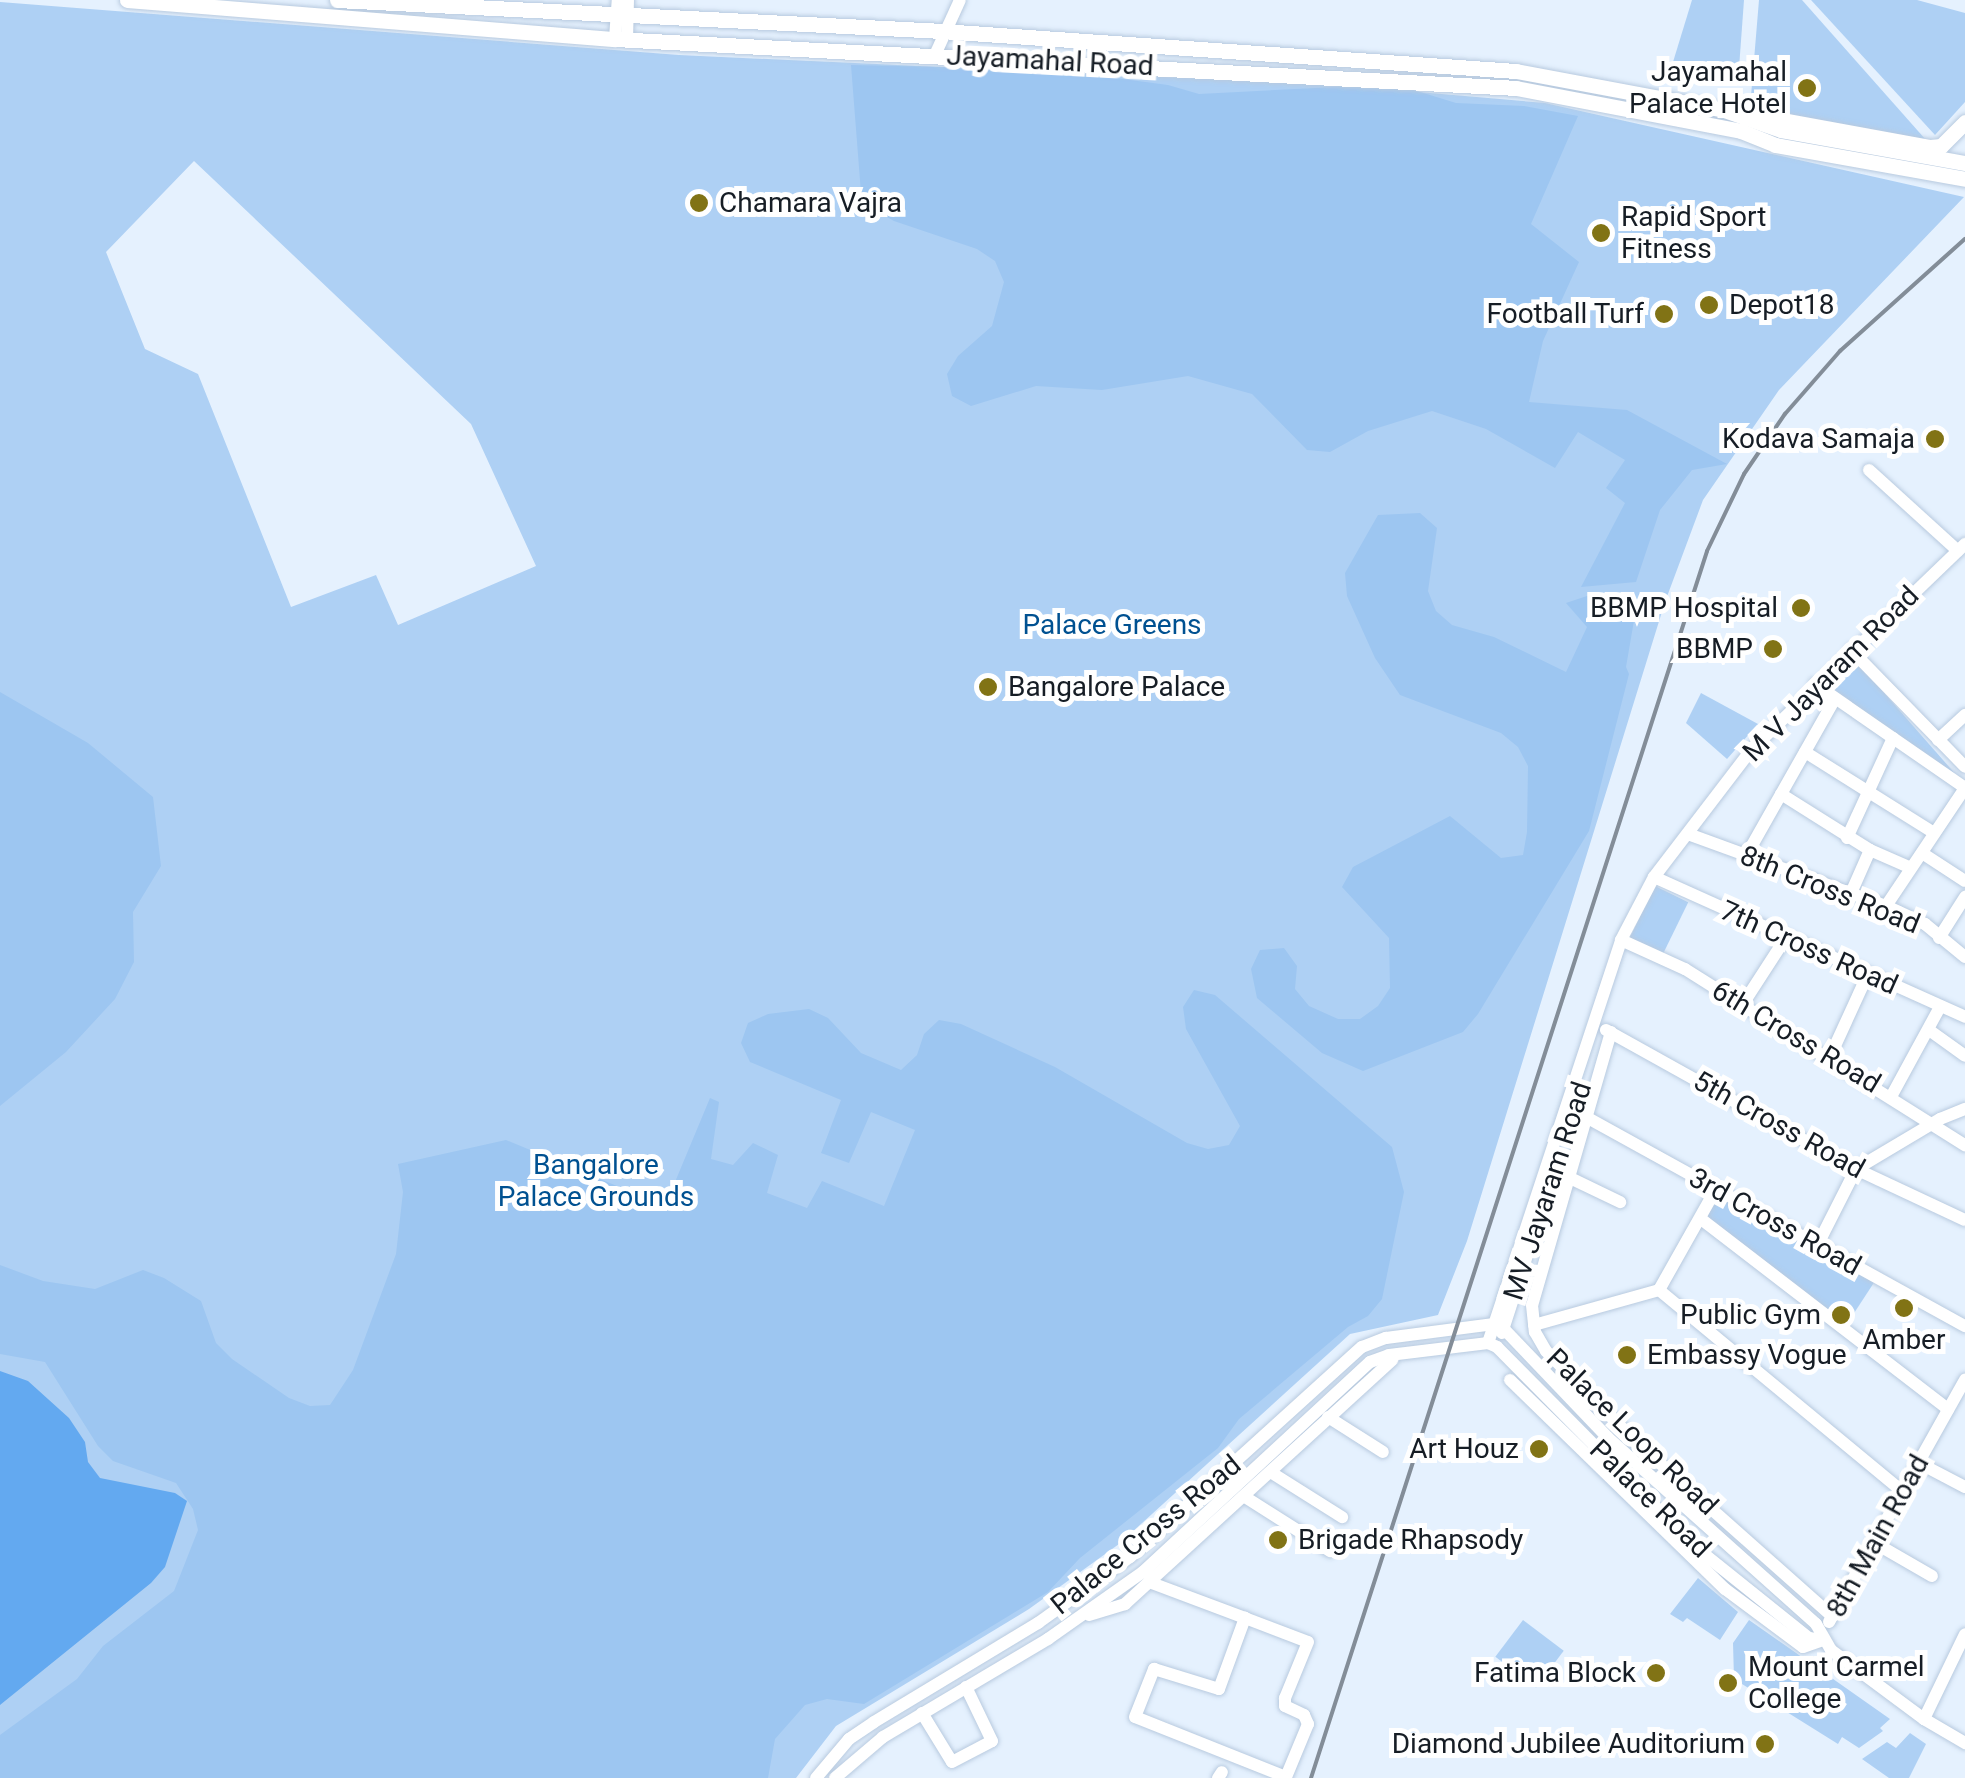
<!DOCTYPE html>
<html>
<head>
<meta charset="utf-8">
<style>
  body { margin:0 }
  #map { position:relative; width:1965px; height:1778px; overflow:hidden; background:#e5f1fe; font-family:Roboto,sans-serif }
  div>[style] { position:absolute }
  .green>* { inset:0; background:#aed0f4; transform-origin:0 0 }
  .forest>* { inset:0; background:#9dc6f1 }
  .water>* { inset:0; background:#63a9f0 }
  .roads { filter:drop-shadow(0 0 2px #b8cadf) drop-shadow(0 0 2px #b8cadf) }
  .minor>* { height:12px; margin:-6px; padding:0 6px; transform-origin:6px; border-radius:6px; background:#fff }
  .major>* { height:15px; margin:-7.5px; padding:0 7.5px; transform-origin:7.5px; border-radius:7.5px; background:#fff }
  .rail>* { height:4px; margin:-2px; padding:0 2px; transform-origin:2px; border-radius:2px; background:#838d98 }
  .dots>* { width:28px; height:28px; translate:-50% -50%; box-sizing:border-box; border:5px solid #fff; border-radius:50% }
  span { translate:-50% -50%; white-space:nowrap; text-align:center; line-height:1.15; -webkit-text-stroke:10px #fff; paint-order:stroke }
  .street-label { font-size:28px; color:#161d25 }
  .poi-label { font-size:28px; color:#161d25 }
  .right { translate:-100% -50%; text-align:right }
  .left { translate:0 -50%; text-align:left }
  .park-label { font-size:28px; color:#005191 }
</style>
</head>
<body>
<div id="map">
  <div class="green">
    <div style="clip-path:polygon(1692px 0,1744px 0,1739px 68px,1673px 62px)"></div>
    <div style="clip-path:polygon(1759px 0,1802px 0,1926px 140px,1750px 108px)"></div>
    <div style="clip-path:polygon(1811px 0,1917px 0,1965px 13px,1965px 102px,1935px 135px)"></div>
    <div style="clip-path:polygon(evenodd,0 2px,679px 55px,1337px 85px,1545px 103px,1964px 197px,1779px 390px,1703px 500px,1665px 602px,1467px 1241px,1438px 1315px,1350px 1334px,1119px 1544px,1029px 1609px,836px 1726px,796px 1778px,0 1778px,0 2px,194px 161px,471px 424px,536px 566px,398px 625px,376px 575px,291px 607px,198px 374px,145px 349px,106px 252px,194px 161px)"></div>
    <div style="clip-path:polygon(1858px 663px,1957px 776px,1833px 690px)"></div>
    <div style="clip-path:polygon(1701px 693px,1758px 724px,1727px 759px,1686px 723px)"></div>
    <div style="left:1655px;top:886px;width:37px;height:58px;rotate:26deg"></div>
    <div style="clip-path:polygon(1717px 1192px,1875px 1281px,1845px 1327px,1704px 1220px)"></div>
    <div style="clip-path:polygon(1698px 1578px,1738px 1612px,1720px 1640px,1687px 1618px,1683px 1622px,1670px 1614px)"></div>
    <div style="left:1523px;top:1620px;width:51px;height:46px;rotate:37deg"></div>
    <div style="clip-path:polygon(1749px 1620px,1890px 1719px,1880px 1728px,1883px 1731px,1859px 1748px,1842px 1737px,1838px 1744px,1734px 1679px,1733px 1643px)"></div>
    <div style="clip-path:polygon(1910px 1733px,1926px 1744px,1909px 1778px,1889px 1778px,1862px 1759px,1887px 1742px,1896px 1748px)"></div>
  </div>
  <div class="forest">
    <div style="clip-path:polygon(851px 65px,1047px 69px,1168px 85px,1199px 94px,1394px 84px,1456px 103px,1524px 106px,1578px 116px,1531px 224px,1579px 262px,1543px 341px,1529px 402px,1627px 410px,1727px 464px,1692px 470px,1660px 510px,1636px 582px,1581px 587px,1625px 503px,1606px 488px,1625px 460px,1578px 432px,1555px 468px,1486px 429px,1432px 411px,1368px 431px,1330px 452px,1307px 450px,1252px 394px,1188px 376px,1102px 390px,1036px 386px,971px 406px,952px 396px,947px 374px,958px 356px,992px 326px,1004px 282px,995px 261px,977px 249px,894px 221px,875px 210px,861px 193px)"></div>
    <div style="clip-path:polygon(1420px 513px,1437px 528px,1428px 591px,1436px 611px,1452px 625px,1494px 637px,1566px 672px,1587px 627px,1566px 603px,1587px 596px,1621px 604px,1636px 609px,1626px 667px,1629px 674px,1589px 831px,1478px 1014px,1463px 1032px,1363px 1071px,1322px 1053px,1257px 998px,1251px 969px,1260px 950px,1284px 948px,1297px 966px,1295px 989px,1309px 1006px,1338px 1019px,1360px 1019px,1378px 1006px,1390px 988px,1389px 938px,1342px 887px,1353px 867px,1450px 816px,1501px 858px,1523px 855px,1527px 832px,1528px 766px,1518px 747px,1501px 733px,1400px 695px,1375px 658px,1347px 596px,1345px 573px,1378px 515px)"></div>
    <div style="clip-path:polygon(0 692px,88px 743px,153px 797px,161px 866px,133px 912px,134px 962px,115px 999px,66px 1052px,0 1106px)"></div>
    <div style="clip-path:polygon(1194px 990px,1215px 995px,1392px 1147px,1404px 1192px,1382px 1299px,1368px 1316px,1348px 1327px,1239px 1419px,1218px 1448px,1080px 1558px,1048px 1592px,864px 1704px,827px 1699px,805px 1705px,775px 1739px,768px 1778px,0 1778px,0 1735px,77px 1679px,103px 1646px,174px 1591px,198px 1530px,193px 1509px,176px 1483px,113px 1461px,98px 1446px,45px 1362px,0 1354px,0 1265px,43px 1281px,95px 1289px,143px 1270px,164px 1278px,201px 1301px,216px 1343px,232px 1359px,289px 1398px,310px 1406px,330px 1405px,353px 1370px,396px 1254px,403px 1192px,398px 1164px,506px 1140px,665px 1206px,710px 1098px,719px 1102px,711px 1159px,733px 1165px,753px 1143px,778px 1155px,767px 1193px,807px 1208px,822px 1181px,884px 1206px,915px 1130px,871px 1112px,849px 1163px,821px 1153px,841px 1100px,750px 1062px,741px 1043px,748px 1023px,768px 1014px,809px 1009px,828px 1018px,861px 1053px,901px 1070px,917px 1055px,924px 1034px,939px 1020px,961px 1024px,1055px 1067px,1187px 1143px,1208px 1149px,1229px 1145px,1240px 1126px,1186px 1029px,1183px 1007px)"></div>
  </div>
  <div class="water">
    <div style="clip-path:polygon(0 1371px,28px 1381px,69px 1418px,85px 1442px,88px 1462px,100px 1478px,175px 1493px,187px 1501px,165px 1567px,151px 1583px,0 1705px)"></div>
  </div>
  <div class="roads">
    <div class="minor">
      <div style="left:615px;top:39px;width:39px;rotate:-86deg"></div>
      <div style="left:627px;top:40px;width:40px;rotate:-88.6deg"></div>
      <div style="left:935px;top:55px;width:60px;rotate:-65.6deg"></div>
      <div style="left:1869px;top:470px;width:120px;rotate:42.3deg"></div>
      <div style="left:1851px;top:650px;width:163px;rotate:45.7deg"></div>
      <div style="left:1815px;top:684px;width:183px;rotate:34.7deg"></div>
      <div style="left:1938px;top:740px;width:37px;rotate:-43deg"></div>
      <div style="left:1805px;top:752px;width:152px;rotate:32.1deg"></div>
      <div style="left:1781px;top:794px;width:105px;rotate:32.2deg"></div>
      <div style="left:1870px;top:850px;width:47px;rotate:113.8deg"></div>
      <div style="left:1688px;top:834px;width:211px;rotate:20deg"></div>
      <div style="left:1886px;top:906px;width:43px;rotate:24.8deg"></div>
      <div style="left:1925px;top:924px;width:52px;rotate:39.5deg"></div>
      <div style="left:1847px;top:838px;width:110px;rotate:-65.3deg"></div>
      <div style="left:1870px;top:850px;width:43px;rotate:23.6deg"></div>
      <div style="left:1922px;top:853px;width:51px;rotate:33.1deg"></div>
      <div style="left:1746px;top:856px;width:180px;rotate:-60.5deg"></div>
      <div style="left:1654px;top:877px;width:341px;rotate:24.2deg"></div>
      <div style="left:1886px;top:906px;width:142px;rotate:-56.2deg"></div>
      <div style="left:1939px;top:938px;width:49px;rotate:-57.6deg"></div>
      <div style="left:1621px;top:940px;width:70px;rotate:24.4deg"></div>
      <div style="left:1685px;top:969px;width:331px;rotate:32.2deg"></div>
      <div style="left:1741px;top:1007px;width:81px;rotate:-57.1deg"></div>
      <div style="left:1606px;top:1030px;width:286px;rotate:29.1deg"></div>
      <div style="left:1856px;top:1169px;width:120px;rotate:25.1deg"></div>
      <div style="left:1929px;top:1030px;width:44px;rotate:35.8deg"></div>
      <div style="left:1611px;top:1032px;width:284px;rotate:106.1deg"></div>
      <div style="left:1532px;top:1305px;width:27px;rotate:84deg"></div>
      <div style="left:1535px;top:1332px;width:22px;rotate:60deg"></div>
      <div style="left:1546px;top:1351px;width:129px;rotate:45.3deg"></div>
      <div style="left:1637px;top:1443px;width:261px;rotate:41.6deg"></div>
      <div style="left:1829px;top:1059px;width:94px;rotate:-65.4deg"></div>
      <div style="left:1892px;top:1095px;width:100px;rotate:-61.4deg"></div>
      <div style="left:1586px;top:1117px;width:433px;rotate:28.9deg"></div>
      <div style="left:1568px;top:1177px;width:58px;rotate:25.7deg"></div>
      <div style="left:1701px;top:1219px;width:312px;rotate:37.6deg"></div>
      <div style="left:1817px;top:1246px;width:86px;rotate:-63.1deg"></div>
      <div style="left:1856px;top:1169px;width:98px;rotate:-30.8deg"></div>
      <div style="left:1940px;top:1119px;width:27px;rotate:-22deg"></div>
      <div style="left:1659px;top:1290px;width:315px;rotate:39.6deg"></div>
      <div style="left:1534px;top:1325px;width:130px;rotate:-15.6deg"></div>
      <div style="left:1659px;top:1290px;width:116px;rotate:-60.6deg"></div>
      <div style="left:1502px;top:1333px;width:160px;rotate:-72.1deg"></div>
      <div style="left:1488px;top:1343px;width:424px;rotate:-71.7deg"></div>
      <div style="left:1621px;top:940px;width:71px;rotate:-62.4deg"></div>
      <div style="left:1654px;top:877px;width:161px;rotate:-52.6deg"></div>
      <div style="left:1752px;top:749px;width:296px;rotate:-43.9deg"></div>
      <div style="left:1488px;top:1343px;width:10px;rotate:24deg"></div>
      <div style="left:1497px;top:1347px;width:280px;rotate:45.3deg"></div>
      <div style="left:1694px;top:1546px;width:147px;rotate:38.7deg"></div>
      <div style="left:1809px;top:1638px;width:14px;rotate:8deg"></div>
      <div style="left:1510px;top:1380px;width:300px;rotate:44.2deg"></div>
      <div style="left:1725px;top:1589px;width:97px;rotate:36.6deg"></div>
      <div style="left:1803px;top:1647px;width:18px;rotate:-19deg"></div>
      <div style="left:1328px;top:1417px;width:65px;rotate:32.5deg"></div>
      <div style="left:1919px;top:1463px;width:52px;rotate:27.6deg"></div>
      <div style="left:1272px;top:1473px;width:83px;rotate:32.2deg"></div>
      <div style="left:1245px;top:1497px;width:101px;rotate:32.4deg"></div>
      <div style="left:1873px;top:1542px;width:68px;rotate:30deg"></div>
      <div style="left:1149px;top:1582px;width:103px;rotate:20.6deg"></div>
      <div style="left:1245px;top:1618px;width:67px;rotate:20.9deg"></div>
      <div style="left:1308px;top:1642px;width:61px;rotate:112.3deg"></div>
      <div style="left:1285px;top:1698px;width:8px;rotate:90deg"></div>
      <div style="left:1285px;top:1706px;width:21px;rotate:25deg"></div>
      <div style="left:1304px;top:1715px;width:10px;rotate:66deg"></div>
      <div style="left:1308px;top:1724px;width:57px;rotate:112.5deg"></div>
      <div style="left:1286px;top:1777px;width:162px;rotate:-158.3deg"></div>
      <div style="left:1135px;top:1717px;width:52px;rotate:-68.4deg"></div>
      <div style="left:1154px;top:1669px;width:68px;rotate:17.1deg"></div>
      <div style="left:1219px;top:1689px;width:76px;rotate:-69.9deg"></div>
      <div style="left:1089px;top:1615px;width:38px;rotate:-17deg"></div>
      <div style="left:1125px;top:1604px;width:362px;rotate:-42.4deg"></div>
      <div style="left:1829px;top:1622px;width:278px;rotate:-60.7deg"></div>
      <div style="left:922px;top:1713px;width:57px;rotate:58.5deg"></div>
      <div style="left:952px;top:1762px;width:45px;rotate:-27.7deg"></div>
      <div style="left:992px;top:1741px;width:60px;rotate:-115.7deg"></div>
      <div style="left:1924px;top:1719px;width:94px;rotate:-64.2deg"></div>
      <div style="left:816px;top:1778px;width:51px;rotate:-49.8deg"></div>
      <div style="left:849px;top:1739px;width:30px;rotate:-34deg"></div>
      <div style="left:874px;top:1722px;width:192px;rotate:-31.1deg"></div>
      <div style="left:1038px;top:1623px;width:113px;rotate:-35.7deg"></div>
      <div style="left:1130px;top:1557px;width:313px;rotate:-42.2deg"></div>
      <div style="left:1362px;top:1347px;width:26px;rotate:-21deg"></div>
      <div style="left:1386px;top:1338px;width:109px;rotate:-7.4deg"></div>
      <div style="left:1494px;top:1324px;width:10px;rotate:24deg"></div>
      <div style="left:1503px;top:1328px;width:151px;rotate:46.3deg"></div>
      <div style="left:1607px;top:1437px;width:280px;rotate:41.8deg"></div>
      <div style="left:1816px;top:1624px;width:30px;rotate:60deg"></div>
      <div style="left:1831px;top:1650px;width:116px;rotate:36.6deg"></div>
      <div style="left:1924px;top:1719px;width:48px;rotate:30.3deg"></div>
      <div style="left:835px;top:1778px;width:63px;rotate:-40.5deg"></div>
      <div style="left:883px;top:1737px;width:192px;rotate:-30.7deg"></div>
      <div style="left:1048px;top:1639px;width:116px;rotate:-35.2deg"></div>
      <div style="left:1143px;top:1572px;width:309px;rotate:-42.8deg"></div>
      <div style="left:1370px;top:1362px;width:20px;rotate:-20deg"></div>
      <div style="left:1389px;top:1355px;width:100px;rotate:-6.9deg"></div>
      <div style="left:1218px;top:1778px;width:7px;rotate:-56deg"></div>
    </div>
    <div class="major">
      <div style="left:127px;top:0;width:490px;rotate:4.6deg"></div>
      <div style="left:615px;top:39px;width:902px;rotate:3.11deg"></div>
      <div style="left:1516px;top:88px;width:229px;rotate:10.8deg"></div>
      <div style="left:1741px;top:131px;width:37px;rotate:22deg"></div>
      <div style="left:1775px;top:145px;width:193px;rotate:10.1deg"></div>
      <div style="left:337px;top:0;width:606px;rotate:2.93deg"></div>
      <div style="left:942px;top:31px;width:575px;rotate:3.99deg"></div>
      <div style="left:1516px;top:71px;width:212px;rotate:10.6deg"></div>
      <div style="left:1724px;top:110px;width:60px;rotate:19.3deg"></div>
      <div style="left:1781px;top:130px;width:187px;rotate:10.2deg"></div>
      <div style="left:1765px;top:117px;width:168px;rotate:10.3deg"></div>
      <div style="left:1930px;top:147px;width:11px;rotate:-5deg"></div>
      <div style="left:1941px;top:146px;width:34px;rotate:-45deg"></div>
    </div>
  </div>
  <div class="rail">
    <div style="left:1311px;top:1778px;width:1289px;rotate:-72.11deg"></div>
    <div style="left:1707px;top:551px;width:85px;rotate:-64.3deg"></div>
    <div style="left:1744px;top:474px;width:73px;rotate:-55.7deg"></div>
    <div style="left:1785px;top:414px;width:84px;rotate:-48.9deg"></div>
    <div style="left:1840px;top:351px;width:168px;rotate:-41.9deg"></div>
  </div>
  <div class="dots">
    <div style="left:1807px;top:88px;background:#817315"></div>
    <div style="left:699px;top:203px;background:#817315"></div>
    <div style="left:1601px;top:233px;background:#817315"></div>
    <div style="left:1709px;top:305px;background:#817315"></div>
    <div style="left:1664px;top:314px;background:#817315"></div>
    <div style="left:1935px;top:439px;background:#817315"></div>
    <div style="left:1801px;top:608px;background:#817315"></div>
    <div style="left:1773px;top:649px;background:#817315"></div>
    <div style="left:988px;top:687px;background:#817315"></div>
    <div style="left:1904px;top:1308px;background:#817315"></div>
    <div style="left:1841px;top:1315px;background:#817315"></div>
    <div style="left:1627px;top:1355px;background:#817315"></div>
    <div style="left:1539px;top:1449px;background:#817315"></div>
    <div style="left:1278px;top:1540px;background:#817315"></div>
    <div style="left:1656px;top:1673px;background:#817315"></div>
    <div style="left:1728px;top:1683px;background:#817315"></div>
    <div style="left:1765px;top:1744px;background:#817315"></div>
  </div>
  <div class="street-label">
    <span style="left:1050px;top:61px;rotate:3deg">Jayamahal Road</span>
    <span style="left:1831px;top:674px;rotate:-45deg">M V Jayaram Road</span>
    <span style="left:1830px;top:890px;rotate:22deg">8th Cross Road</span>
    <span style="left:1809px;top:948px;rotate:24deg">7th Cross Road</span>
    <span style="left:1796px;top:1037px;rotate:31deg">6th Cross Road</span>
    <span style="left:1779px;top:1125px;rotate:29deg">5th Cross Road</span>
    <span style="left:1548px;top:1191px;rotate:-72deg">MV Jayaram Road</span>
    <span style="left:1775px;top:1222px;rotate:29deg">3rd Cross Road</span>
    <span style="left:1632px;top:1432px;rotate:44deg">Palace Loop Road</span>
    <span style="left:1650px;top:1499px;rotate:44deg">Palace Road</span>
    <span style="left:1146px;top:1535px;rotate:-39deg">Palace Cross Road</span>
    <span style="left:1878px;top:1536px;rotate:-61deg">8th Main Road</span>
  </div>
  <div class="poi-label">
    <span class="right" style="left:1787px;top:88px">Jayamahal<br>Palace Hotel</span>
    <span class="left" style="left:719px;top:203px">Chamara Vajra</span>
    <span class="left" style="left:1621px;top:233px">Rapid Sport<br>Fitness</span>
    <span class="left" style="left:1729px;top:305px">Depot18</span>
    <span class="right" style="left:1644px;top:314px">Football Turf</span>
    <span class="right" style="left:1915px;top:439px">Kodava Samaja</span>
    <span class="right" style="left:1778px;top:608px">BBMP Hospital</span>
    <span class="right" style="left:1753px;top:649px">BBMP</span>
    <span class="left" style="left:1008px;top:687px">Bangalore Palace</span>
    <span class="right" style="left:1821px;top:1315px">Public Gym</span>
    <span style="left:1904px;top:1340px">Amber</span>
    <span class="left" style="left:1647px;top:1355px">Embassy Vogue</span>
    <span class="right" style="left:1519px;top:1449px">Art Houz</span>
    <span class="left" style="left:1298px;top:1540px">Brigade Rhapsody</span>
    <span class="left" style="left:1748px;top:1683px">Mount Carmel<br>College</span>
    <span class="right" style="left:1636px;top:1673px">Fatima Block</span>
    <span class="right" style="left:1745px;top:1744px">Diamond Jubilee Auditorium</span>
  </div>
  <div class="park-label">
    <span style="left:1112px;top:625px">Palace Greens</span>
    <span style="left:596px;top:1181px">Bangalore<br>Palace Grounds</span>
  </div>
</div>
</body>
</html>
